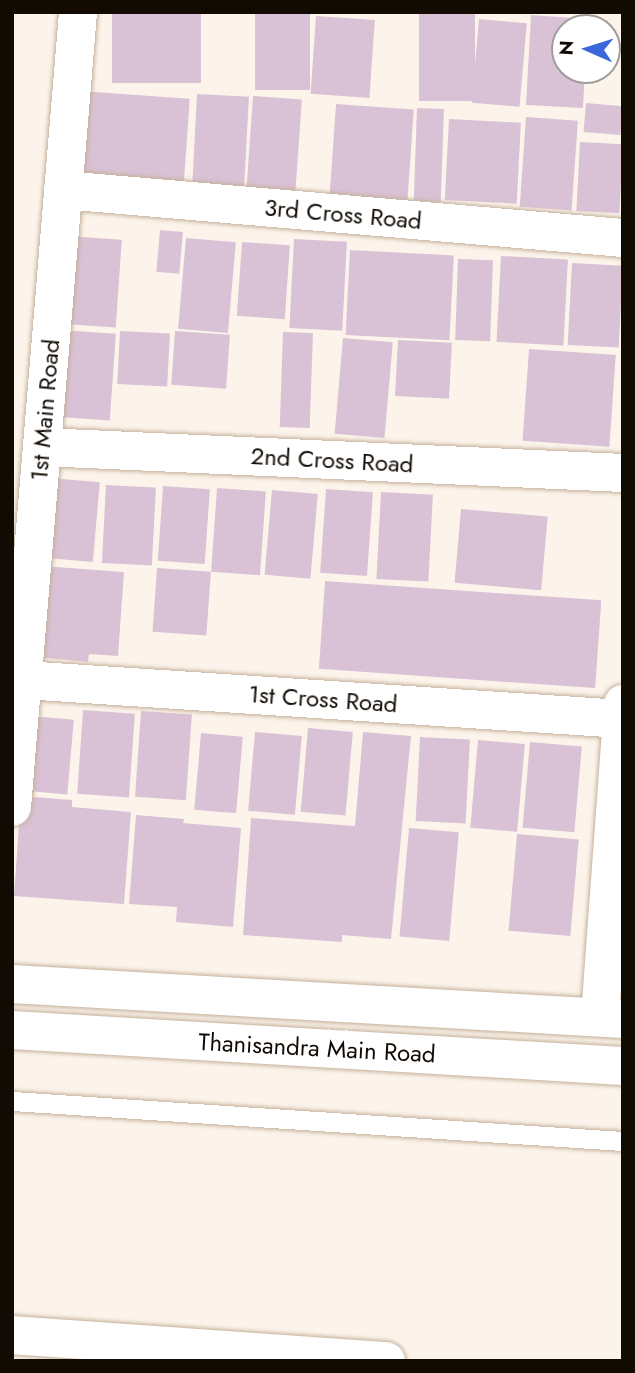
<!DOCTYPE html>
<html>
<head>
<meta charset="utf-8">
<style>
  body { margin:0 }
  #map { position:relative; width:635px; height:1373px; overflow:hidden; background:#fcf4eb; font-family:Jost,sans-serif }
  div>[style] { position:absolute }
  .building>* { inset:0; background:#dac2d6; transform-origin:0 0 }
  .roads { filter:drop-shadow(0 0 2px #c4b09b) drop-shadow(0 0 2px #c4b09b) }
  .service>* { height:19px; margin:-9.5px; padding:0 9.5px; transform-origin:9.5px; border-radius:9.5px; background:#fff }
  .minor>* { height:38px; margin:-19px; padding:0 19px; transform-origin:19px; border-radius:19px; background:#fff }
  .primary>* { height:38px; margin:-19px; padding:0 19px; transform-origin:19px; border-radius:19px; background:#fff }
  span { translate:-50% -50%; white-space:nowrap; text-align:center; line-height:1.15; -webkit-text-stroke:7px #fff; paint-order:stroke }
  .street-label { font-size:24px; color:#120b04 }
  .frame { position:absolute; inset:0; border:14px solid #120b04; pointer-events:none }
  .north { position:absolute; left:551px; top:14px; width:70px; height:70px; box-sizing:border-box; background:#fff; border:2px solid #a09d9b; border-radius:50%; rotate:273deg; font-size:19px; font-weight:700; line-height:28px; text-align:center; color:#120b04 }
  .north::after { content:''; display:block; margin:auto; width:24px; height:32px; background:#3a68d9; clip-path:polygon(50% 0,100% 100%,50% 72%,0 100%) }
</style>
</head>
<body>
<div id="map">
  <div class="building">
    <div style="left:112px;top:12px;width:89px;height:71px"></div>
    <div style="left:255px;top:12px;width:55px;height:78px"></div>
    <div style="left:419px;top:12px;width:56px;height:89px"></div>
    <div style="clip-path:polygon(531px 15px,588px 19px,587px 28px,565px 28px,565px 70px,585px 70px,583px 108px,526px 105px)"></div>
    <div style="left:316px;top:16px;width:59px;height:78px;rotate:4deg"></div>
    <div style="left:479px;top:19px;width:48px;height:84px;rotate:5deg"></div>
    <div style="left:80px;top:91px;width:110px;height:85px;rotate:4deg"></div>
    <div style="left:197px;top:94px;width:52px;height:90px;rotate:3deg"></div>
    <div style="left:253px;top:96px;width:49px;height:91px;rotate:4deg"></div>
    <div style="left:586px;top:103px;width:37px;height:29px;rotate:5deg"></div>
    <div style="left:336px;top:104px;width:78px;height:91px;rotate:4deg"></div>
    <div style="left:417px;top:108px;width:27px;height:93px;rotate:2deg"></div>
    <div style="left:526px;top:117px;width:52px;height:90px;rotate:4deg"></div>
    <div style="left:449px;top:119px;width:72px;height:81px;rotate:3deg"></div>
    <div style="left:580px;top:142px;width:43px;height:69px;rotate:3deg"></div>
    <div style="left:160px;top:230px;width:23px;height:42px;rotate:5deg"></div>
    <div style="left:67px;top:236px;width:55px;height:88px;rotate:4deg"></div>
    <div style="left:186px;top:238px;width:50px;height:91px;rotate:5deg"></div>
    <div style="left:294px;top:239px;width:53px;height:89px;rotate:3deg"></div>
    <div style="left:242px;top:242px;width:48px;height:74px;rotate:4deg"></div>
    <div style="left:350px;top:250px;width:104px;height:85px;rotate:3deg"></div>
    <div style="left:501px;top:256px;width:67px;height:86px;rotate:3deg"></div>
    <div style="left:458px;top:259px;width:35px;height:81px;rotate:2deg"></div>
    <div style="left:572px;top:263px;width:51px;height:82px;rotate:3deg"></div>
    <div style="left:61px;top:330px;width:55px;height:87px;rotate:4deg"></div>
    <div style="left:120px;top:331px;width:50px;height:53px;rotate:3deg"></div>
    <div style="left:175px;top:331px;width:55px;height:54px;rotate:4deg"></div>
    <div style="left:283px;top:332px;width:30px;height:95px;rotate:2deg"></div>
    <div style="left:343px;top:338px;width:50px;height:96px;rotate:5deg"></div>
    <div style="left:398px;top:340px;width:54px;height:56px;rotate:3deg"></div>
    <div style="left:529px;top:349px;width:87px;height:92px;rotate:4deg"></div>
    <div style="left:51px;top:478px;width:49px;height:80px;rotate:5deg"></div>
    <div style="left:106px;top:485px;width:50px;height:78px;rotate:3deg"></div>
    <div style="left:163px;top:486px;width:47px;height:75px;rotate:4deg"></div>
    <div style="left:217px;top:488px;width:49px;height:84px;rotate:4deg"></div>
    <div style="left:326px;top:489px;width:47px;height:84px;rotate:4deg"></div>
    <div style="left:272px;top:490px;width:46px;height:85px;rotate:5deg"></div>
    <div style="left:381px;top:492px;width:52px;height:87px;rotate:3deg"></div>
    <div style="left:461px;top:509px;width:87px;height:74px;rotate:5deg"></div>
    <div style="clip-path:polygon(42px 566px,124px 572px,118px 656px,89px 654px,88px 662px,36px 657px)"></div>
    <div style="left:157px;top:568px;width:54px;height:64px;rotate:4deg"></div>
    <div style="left:325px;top:581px;width:277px;height:88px;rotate:4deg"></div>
    <div style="left:83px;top:710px;width:52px;height:84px;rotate:4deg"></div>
    <div style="left:141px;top:711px;width:51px;height:86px;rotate:4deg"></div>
    <div style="left:32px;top:716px;width:42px;height:75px;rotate:5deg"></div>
    <div style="left:308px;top:728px;width:45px;height:84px;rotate:5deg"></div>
    <div style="left:255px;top:732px;width:47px;height:79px;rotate:5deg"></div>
    <div style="clip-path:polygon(363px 732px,411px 736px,391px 939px,342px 935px,342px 942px,243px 935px,251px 818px,355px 826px)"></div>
    <div style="left:201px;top:733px;width:42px;height:77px;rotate:5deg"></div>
    <div style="left:420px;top:737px;width:50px;height:84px;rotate:3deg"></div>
    <div style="left:478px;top:740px;width:47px;height:88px;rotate:5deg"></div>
    <div style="left:530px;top:742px;width:52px;height:86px;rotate:5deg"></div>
    <div style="clip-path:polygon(21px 796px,72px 800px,72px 807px,131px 812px,124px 904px,14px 896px)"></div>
    <div style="clip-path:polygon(136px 815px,184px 819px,183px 823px,241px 828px,233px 927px,176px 922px,177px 907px,129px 904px)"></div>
    <div style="left:409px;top:828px;width:50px;height:109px;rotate:5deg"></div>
    <div style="left:517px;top:834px;width:62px;height:97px;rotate:5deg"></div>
  </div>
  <div class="roads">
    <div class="service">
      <div style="left:12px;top:1101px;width:612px;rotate:3.75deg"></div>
    </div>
    <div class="minor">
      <div style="left:63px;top:190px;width:562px;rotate:4.9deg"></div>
      <div style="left:42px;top:447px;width:582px;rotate:2.56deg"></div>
      <div style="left:23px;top:680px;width:601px;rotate:3.72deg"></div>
      <div style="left:12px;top:807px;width:798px;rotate:-85.25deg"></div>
      <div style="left:600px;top:1017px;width:314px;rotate:-85.8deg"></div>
      <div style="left:12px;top:1335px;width:375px;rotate:4deg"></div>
    </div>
    <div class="primary">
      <div style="left:12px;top:984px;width:612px;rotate:3.28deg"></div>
      <div style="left:12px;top:1030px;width:612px;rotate:3.37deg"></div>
    </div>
  </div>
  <div class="street-label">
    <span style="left:343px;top:214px;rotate:5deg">3rd Cross Road</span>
    <span style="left:45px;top:410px;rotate:-85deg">1st Main Road</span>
    <span style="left:332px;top:460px;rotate:3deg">2nd Cross Road</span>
    <span style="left:323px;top:699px;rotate:4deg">1st Cross Road</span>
    <span style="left:317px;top:1048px;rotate:3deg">Thanisandra Main Road</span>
  </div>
  <div class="frame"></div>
  <div class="north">N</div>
</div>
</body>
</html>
